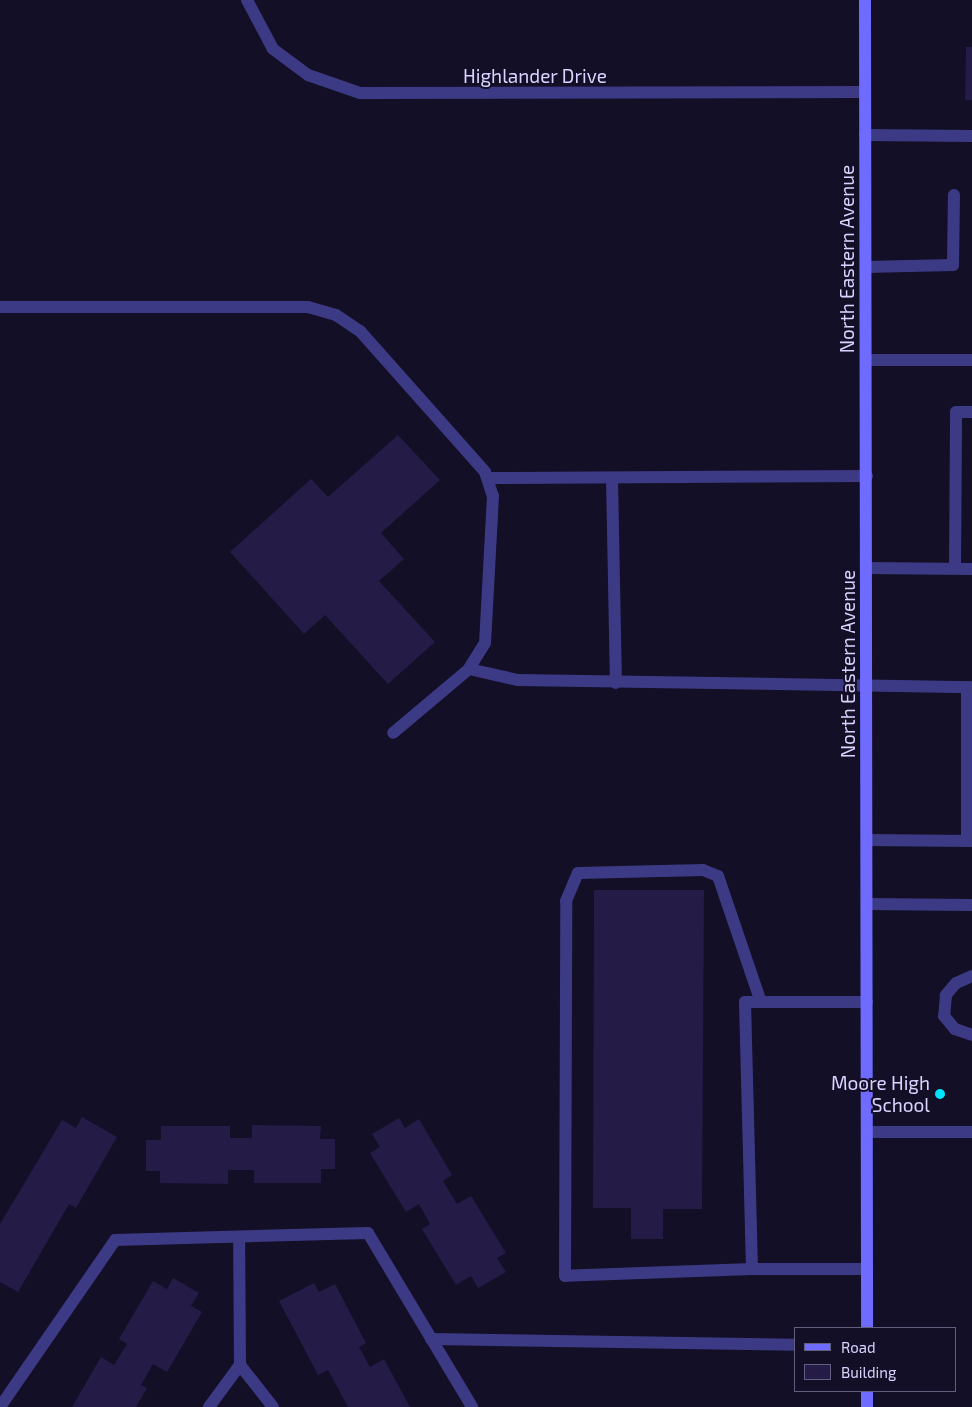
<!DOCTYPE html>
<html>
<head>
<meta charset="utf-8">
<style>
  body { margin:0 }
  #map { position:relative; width:972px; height:1407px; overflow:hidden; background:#130f26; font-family:"Exo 2",sans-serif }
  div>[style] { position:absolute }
  .building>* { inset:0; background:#241b47 }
  .lane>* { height:12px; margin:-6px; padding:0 6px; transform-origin:6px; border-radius:6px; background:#3d3a85 }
  .street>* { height:12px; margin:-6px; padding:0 6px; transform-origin:6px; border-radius:6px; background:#3d3a85 }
  .secondary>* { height:12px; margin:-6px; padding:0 6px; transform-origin:6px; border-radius:6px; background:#6f6bff }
  .dots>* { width:14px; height:14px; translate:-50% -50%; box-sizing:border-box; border:2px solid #130f26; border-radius:50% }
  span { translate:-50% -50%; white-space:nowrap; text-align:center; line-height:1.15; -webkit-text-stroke:4px #130f26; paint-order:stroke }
  .street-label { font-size:19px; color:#d9d4ff }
  .poi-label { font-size:19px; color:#d9d4ff }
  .right { translate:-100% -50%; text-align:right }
  .legend { position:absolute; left:794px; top:1327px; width:162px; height:65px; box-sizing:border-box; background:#130f26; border:1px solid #625e7d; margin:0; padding:6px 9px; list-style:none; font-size:15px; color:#d9d4ff }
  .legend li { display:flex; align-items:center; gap:10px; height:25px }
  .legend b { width:25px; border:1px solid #625e7d }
</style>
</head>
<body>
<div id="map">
  <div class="building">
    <div style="clip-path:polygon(966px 47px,972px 47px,972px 100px,965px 100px)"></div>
    <div style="clip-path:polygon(398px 435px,440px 480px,381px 533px,404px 559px,379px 581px,435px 642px,388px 684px,325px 615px,304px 634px,230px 552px,311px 479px,328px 497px)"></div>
    <div style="clip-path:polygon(594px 890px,704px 890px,702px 1209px,663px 1209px,663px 1239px,631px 1239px,631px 1208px,593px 1208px)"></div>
    <div style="clip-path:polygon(82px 1117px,117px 1137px,76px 1208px,69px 1204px,18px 1292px,0 1282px,0 1224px,62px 1120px,76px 1128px)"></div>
    <div style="clip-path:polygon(399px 1118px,405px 1128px,419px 1119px,452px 1175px,443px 1181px,457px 1204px,471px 1196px,506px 1253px,497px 1258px,506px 1272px,478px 1288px,471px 1276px,456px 1285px,422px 1229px,430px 1224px,419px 1204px,406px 1212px,370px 1153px,380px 1147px,372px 1134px)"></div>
    <div style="clip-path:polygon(252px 1125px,321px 1126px,320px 1139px,335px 1139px,335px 1169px,321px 1169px,321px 1183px,254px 1183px,254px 1170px,228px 1170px,228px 1184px,160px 1183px,160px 1171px,146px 1171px,146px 1140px,161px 1140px,161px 1126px,230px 1126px,230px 1138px,252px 1138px)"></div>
    <div style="clip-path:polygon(173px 1278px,199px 1293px,191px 1306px,202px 1312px,167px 1372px,153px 1364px,141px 1385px,147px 1388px,136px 1407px,72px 1407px,101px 1357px,114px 1365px,127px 1344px,119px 1339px,153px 1281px,167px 1289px)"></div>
    <div style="clip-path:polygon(314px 1283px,319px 1292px,335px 1284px,366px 1343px,359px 1347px,370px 1367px,384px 1359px,410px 1407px,348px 1407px,328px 1370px,318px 1375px,279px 1301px)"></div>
  </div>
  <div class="lane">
    <div style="left:865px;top:135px;width:107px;rotate:0.5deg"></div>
    <div style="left:866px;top:267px;width:87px;rotate:-1.3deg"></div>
    <div style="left:953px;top:265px;width:70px;rotate:-89.2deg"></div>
    <div style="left:0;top:307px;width:308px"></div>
    <div style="left:308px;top:307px;width:29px;rotate:16deg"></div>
    <div style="left:336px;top:315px;width:29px;rotate:34deg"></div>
    <div style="left:360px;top:331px;width:188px;rotate:48.4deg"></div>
    <div style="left:485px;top:472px;width:25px;rotate:72deg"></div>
    <div style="left:493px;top:496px;width:147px;rotate:93.1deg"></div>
    <div style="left:485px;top:643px;width:31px;rotate:122deg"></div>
    <div style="left:469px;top:669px;width:99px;rotate:139.9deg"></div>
    <div style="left:488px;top:478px;width:379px;rotate:-0.3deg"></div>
    <div style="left:612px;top:478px;width:205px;rotate:88.9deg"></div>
    <div style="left:867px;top:568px;width:105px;rotate:0.5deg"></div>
    <div style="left:955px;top:568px;width:156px;rotate:-89.6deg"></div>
    <div style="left:956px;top:412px;width:16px"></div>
    <div style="left:469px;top:669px;width:50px;rotate:12.7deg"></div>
    <div style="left:518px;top:680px;width:454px;rotate:0.9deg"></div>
    <div style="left:967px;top:687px;width:154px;rotate:90deg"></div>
    <div style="left:867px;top:840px;width:105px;rotate:0.5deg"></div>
    <div style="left:972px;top:976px;width:17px;rotate:156deg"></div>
    <div style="left:956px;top:983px;width:16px;rotate:130deg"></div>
    <div style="left:946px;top:995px;width:21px;rotate:95deg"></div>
    <div style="left:944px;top:1016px;width:17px;rotate:50deg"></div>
    <div style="left:955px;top:1029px;width:18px;rotate:19deg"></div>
    <div style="left:867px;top:1002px;width:122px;rotate:180deg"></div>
    <div style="left:745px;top:1002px;width:267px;rotate:88.5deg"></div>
    <div style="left:752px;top:1269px;width:115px"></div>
    <div style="left:867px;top:1132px;width:105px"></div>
    <div style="left:752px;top:1269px;width:187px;rotate:177.9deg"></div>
    <div style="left:565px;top:1276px;width:375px;rotate:-89.8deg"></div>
    <div style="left:566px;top:901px;width:30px;rotate:-67deg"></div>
    <div style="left:578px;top:873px;width:125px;rotate:-1.4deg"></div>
    <div style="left:703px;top:870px;width:16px;rotate:22deg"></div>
    <div style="left:718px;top:876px;width:133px;rotate:71.2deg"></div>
    <div style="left:431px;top:1339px;width:365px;rotate:0.9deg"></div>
    <div style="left:240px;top:1365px;width:53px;rotate:51.8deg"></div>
    <div style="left:0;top:1407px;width:203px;rotate:-55.4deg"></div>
    <div style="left:115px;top:1240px;width:253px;rotate:-1.6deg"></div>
    <div style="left:368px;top:1233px;width:203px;rotate:59.1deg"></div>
    <div style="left:209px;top:1407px;width:52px;rotate:-53.6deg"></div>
    <div style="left:240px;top:1365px;width:128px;rotate:-90.4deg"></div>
  </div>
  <div class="street">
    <div style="left:247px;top:0;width:55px;rotate:62deg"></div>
    <div style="left:273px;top:49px;width:44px;rotate:36.6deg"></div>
    <div style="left:308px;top:75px;width:55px;rotate:19.1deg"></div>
    <div style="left:360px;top:93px;width:505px;rotate:-0.11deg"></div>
    <div style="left:867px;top:360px;width:105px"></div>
    <div style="left:867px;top:904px;width:105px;rotate:0.5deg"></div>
  </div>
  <div class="secondary">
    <div style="left:865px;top:0;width:1328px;rotate:89.91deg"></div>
    <div style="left:867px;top:1391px;width:16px;rotate:90deg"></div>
  </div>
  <div class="dots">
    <div style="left:940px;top:1094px;background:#00e5ff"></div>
  </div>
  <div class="street-label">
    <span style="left:535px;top:76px">Highlander Drive</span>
    <span style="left:847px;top:259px;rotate:-90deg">North Eastern Avenue</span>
    <span style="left:848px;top:664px;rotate:-90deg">North Eastern Avenue</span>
  </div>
  <div class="poi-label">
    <span class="right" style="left:930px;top:1094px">Moore High<br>School</span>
  </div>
  <ul class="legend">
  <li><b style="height:6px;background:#6f6bff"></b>Road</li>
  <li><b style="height:14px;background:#241b47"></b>Building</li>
  </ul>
</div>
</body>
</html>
